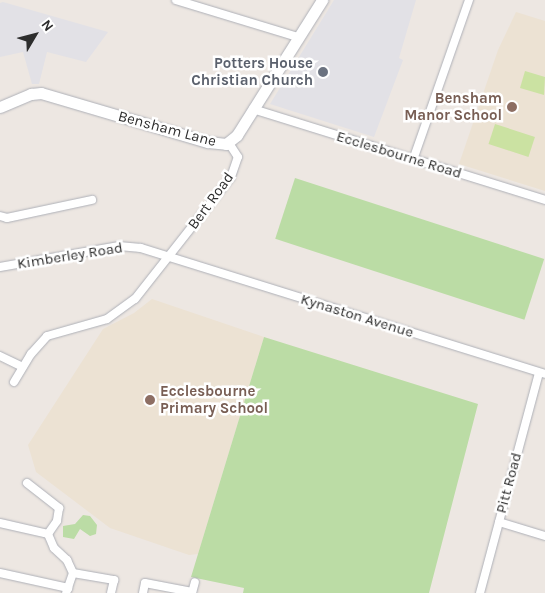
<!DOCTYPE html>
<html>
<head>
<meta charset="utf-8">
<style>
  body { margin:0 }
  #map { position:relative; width:545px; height:593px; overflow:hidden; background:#ede7e2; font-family:Karla,sans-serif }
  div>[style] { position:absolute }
  .industrial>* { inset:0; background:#e2e1e6 }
  .education>* { inset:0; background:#ece2d3 }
  .green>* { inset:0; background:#bbdca5; transform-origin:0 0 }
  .pitch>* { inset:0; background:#cbe2a2; transform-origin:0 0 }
  .roads { filter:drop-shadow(0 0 1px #aeb0b7) drop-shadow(0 0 1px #aeb0b7) }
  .street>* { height:8px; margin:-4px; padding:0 4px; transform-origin:4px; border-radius:4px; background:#fff }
  .secondary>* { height:11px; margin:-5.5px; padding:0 5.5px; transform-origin:5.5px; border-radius:5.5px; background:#fff }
  .dots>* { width:14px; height:14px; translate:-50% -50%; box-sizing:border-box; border:2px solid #fff; border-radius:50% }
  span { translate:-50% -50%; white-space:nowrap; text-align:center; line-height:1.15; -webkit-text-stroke:5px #fff; paint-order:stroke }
  .worship-label { font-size:15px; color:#5b616d; font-weight:700 }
  .right { translate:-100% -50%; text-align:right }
  .education-label { font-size:15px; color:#785e54; font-weight:700 }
  .left { translate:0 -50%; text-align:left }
  .street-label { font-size:15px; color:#2d2d2d }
  .north { position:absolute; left:10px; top:10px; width:50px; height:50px; -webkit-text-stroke:4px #fff; paint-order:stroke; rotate:53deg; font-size:14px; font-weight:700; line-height:20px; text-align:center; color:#2d2d2d }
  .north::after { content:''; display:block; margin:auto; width:18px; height:22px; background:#2d2d2d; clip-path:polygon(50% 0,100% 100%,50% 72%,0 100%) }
</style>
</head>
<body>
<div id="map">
  <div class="industrial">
    <div style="clip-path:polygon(334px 0,416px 0,399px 58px,403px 60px,374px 137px,270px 104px)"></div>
    <div style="clip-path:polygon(3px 2px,108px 32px,86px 62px,47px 52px,39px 84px,32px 84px,23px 52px,0 57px,0 3px)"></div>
  </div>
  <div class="education">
    <div style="clip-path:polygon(516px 12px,545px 21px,545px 191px,459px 164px,498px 50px)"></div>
    <div style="clip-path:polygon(152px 299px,264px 337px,198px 554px,189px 555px,110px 528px,36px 472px,28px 445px,103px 329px,134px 313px)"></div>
  </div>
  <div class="green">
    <div style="left:295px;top:178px;width:262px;height:64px;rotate:18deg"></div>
    <div style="clip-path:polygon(264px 337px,478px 404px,429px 593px,243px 593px,244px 588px,191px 577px)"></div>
    <div style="clip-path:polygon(83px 515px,90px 516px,97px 525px,96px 534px,90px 536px,80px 529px,74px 539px,63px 537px,63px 526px,75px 524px)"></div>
  </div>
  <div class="pitch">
    <div style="clip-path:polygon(525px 71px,545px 77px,544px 95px,520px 88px)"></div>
    <div style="left:495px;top:124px;width:42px;height:21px;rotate:18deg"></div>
  </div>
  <div class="roads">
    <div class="street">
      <div style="left:176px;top:0;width:127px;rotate:16.9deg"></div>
      <div style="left:253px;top:109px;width:306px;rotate:17.3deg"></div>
      <div style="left:413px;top:160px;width:170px;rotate:-70.7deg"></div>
      <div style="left:0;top:216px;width:7px;rotate:16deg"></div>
      <div style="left:7px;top:218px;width:87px;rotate:-12deg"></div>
      <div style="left:0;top:267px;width:121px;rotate:-10deg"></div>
      <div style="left:119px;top:246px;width:22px;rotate:5deg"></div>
      <div style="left:141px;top:248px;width:423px;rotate:17.3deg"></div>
      <div style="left:0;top:356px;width:25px;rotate:26deg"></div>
      <div style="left:14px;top:382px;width:33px;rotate:-59deg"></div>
      <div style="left:31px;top:354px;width:24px;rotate:-48deg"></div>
      <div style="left:47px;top:336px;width:62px;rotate:-15.8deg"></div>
      <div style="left:107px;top:319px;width:34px;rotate:-36deg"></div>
      <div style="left:135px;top:299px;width:155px;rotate:-51.8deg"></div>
      <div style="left:231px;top:177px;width:21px;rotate:-71deg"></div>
      <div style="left:238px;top:157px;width:17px;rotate:-123deg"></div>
      <div style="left:27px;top:483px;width:41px;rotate:38deg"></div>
      <div style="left:59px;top:508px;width:13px;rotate:99deg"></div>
      <div style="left:57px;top:521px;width:16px;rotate:125deg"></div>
      <div style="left:499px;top:522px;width:48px;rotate:16.9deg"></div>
      <div style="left:0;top:523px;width:49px;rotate:12.9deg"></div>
      <div style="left:48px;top:534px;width:15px;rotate:67deg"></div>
      <div style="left:54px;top:548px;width:18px;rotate:43deg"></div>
      <div style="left:67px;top:560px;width:14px;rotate:65deg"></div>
      <div style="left:73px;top:573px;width:21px;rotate:109deg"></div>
      <div style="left:0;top:573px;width:70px;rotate:12.4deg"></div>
      <div style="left:73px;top:573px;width:42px;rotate:9.7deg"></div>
      <div style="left:114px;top:580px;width:13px;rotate:103deg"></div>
      <div style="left:143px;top:593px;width:10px;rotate:-79deg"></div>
      <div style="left:145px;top:583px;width:48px;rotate:10.8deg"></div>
      <div style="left:192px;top:593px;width:11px;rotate:-75deg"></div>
      <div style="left:480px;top:593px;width:228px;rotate:-75deg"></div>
    </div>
    <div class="secondary">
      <div style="left:0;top:107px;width:34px;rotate:-23deg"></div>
      <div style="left:31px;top:94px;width:10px;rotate:-6deg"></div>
      <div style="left:41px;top:93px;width:174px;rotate:16.4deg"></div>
      <div style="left:208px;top:142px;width:18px;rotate:6deg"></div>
      <div style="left:226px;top:144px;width:14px;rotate:-39deg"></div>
      <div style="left:237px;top:135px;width:160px;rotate:-57.8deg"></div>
    </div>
  </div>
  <div class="dots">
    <div style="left:323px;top:72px;background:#6b7280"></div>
    <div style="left:512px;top:107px;background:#8d6e63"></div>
    <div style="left:150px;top:400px;background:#8d6e63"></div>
  </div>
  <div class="worship-label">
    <span class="right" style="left:313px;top:72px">Potters House<br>Christian Church</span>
  </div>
  <div class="education-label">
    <span class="right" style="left:502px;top:107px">Bensham<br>Manor School</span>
    <span class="left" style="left:160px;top:400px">Ecclesbourne<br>Primary School</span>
  </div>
  <div class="street-label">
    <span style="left:167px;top:129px;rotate:15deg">Bensham Lane</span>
    <span style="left:399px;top:155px;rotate:17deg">Ecclesbourne Road</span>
    <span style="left:211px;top:201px;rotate:-54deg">Bert Road</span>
    <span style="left:70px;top:256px;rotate:-9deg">Kimberley Road</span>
    <span style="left:357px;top:316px;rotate:17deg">Kynaston Avenue</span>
    <span style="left:509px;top:483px;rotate:-75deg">Pitt Road</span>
  </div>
  <div class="north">N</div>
</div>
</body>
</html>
